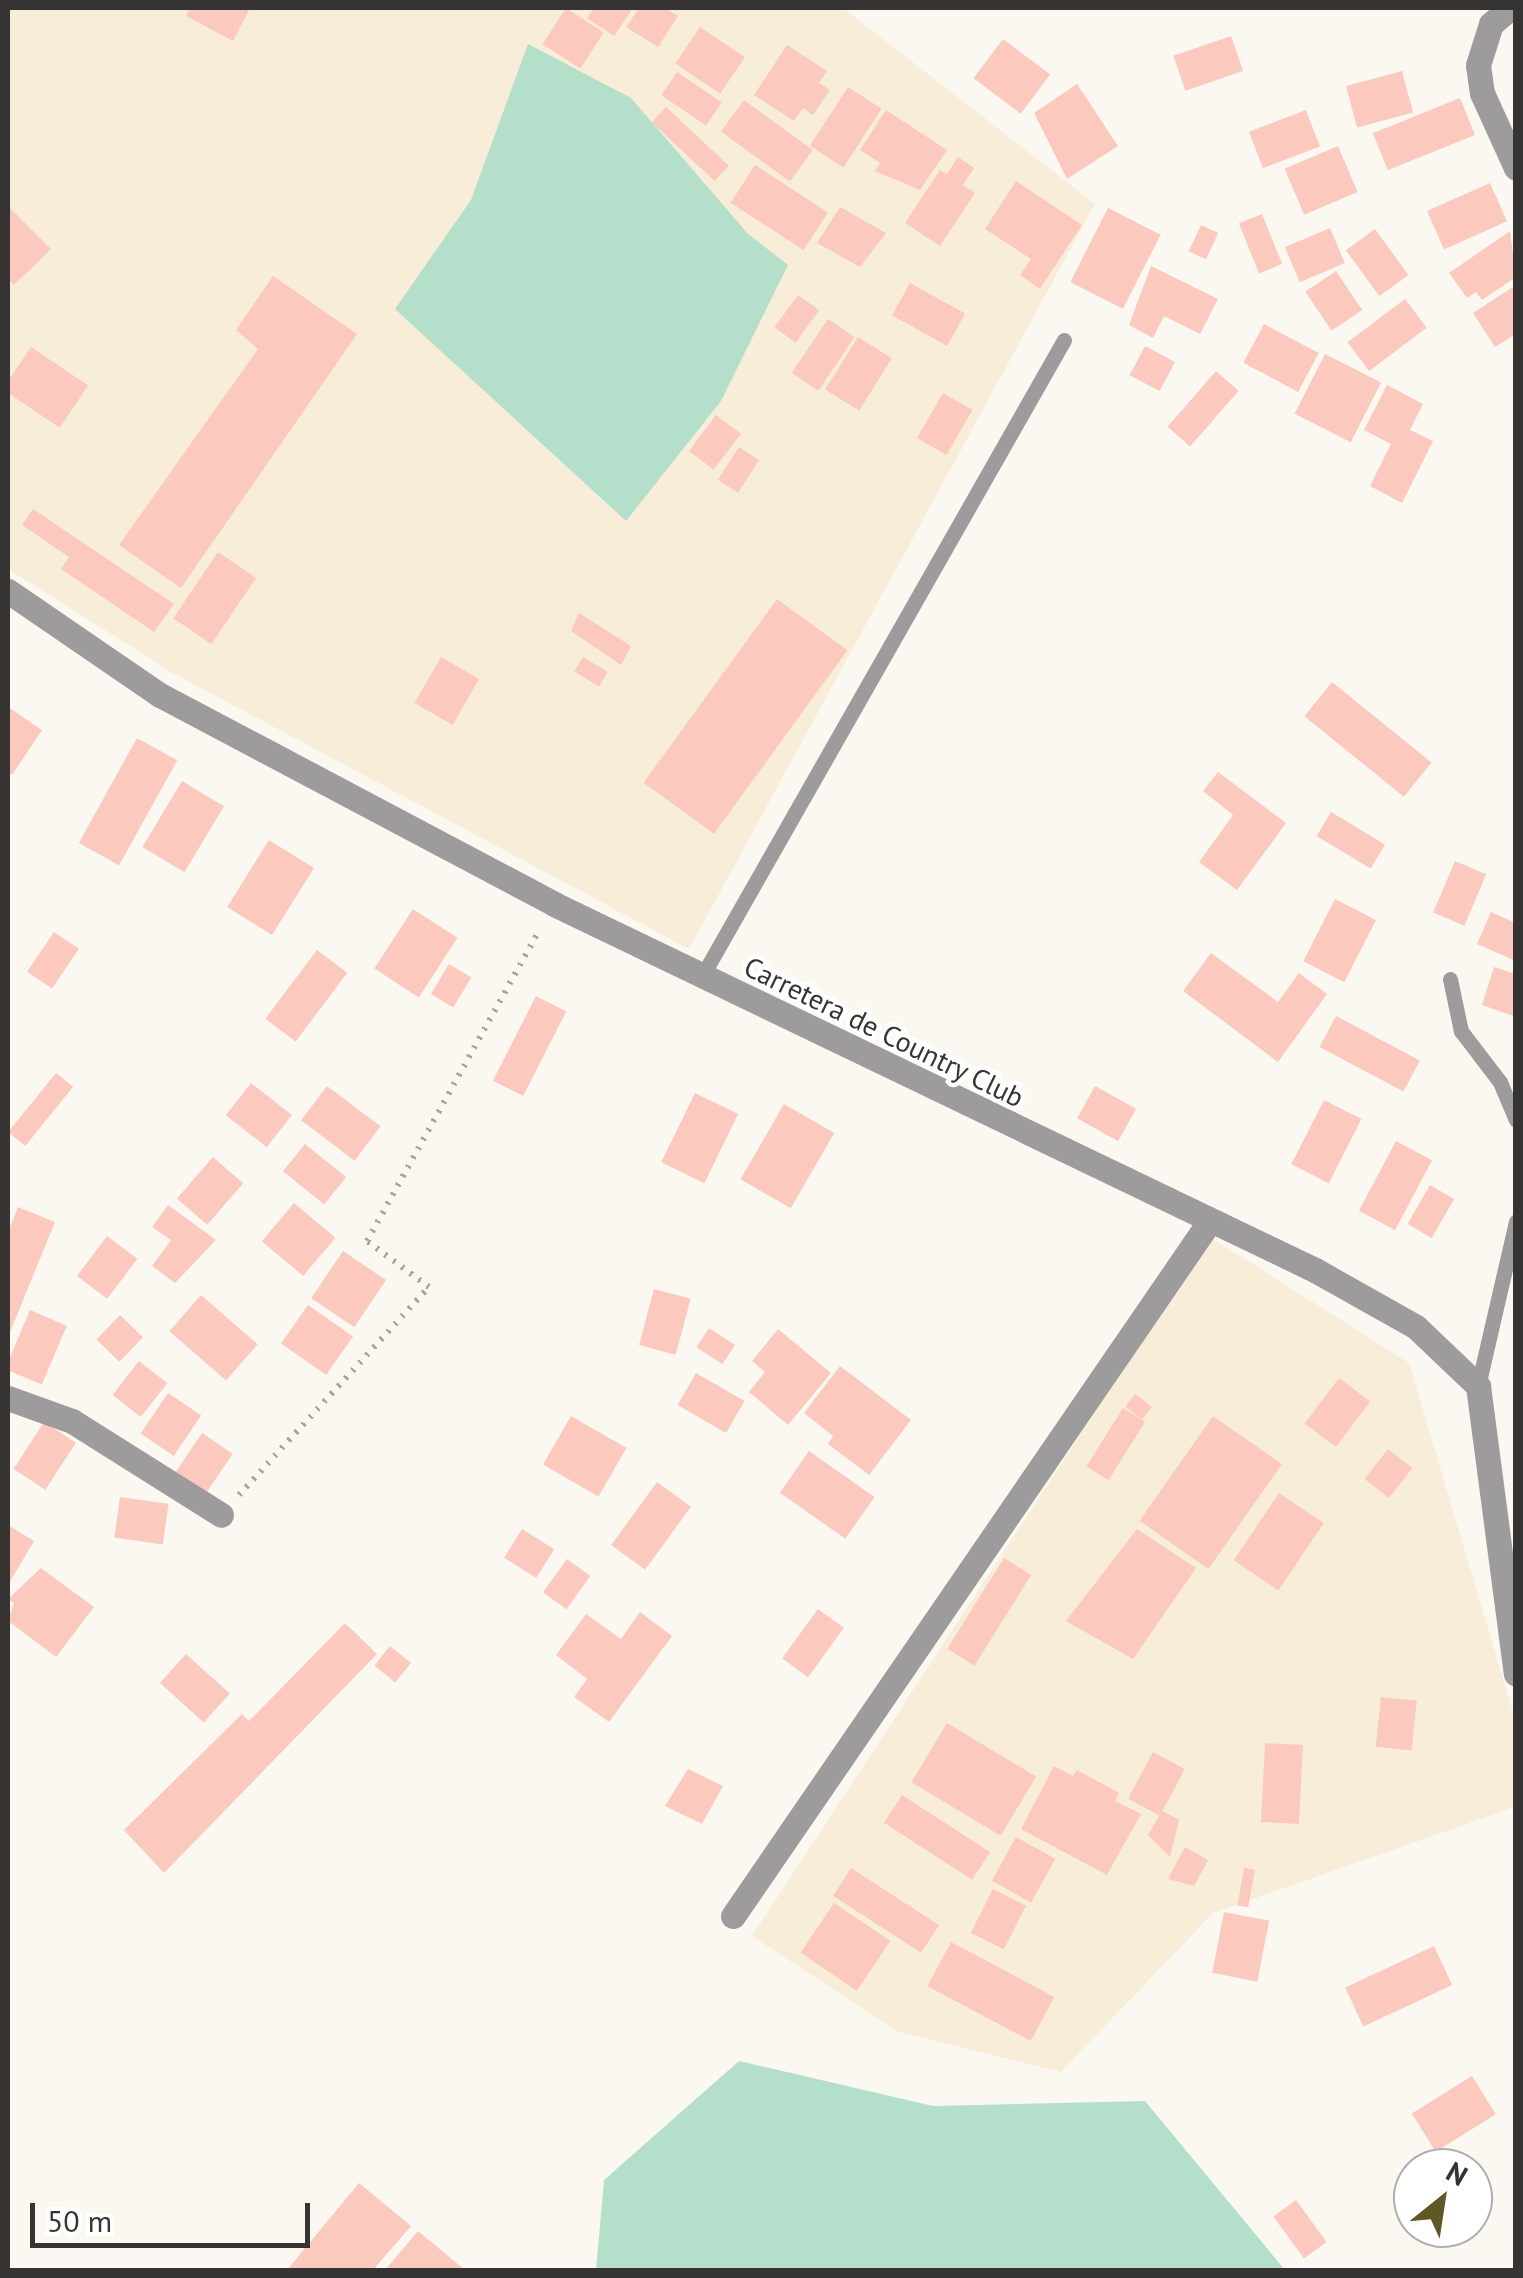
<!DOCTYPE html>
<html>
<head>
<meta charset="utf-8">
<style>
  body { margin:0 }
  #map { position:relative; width:1523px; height:2278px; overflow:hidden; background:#fbf8f2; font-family:"PT Sans",sans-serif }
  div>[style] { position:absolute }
  .industrial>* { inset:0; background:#f7edd8 }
  .green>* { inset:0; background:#b4dfca }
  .building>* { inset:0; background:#fcc9bf; transform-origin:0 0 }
  .path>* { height:6px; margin-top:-3px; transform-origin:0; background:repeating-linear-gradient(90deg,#a9a6a2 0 2.5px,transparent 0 10.5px) }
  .service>* { height:15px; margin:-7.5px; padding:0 7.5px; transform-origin:7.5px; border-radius:7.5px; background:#9e9b9c }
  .minor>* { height:25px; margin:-12.5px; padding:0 12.5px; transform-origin:12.5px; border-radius:12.5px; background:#9e9b9c }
  .tertiary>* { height:25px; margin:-12.5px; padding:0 12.5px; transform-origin:12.5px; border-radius:12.5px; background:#9e9b9c }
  span { translate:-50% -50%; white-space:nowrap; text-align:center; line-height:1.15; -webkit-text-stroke:9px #fff; paint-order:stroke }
  .street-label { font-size:28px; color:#353432 }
  .frame { position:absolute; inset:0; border:10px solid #353432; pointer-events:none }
  .north { position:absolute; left:1393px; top:2148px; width:100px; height:100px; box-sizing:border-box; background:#fff; border:2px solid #aeaead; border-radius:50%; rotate:30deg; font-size:28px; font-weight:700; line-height:40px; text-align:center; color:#353432 }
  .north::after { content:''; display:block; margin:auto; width:35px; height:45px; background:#605824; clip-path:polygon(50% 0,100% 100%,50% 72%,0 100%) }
  .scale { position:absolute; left:30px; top:2203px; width:280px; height:45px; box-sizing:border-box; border:5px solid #353432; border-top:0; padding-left:12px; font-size:30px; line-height:35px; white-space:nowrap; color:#353432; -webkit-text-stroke:8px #fff; paint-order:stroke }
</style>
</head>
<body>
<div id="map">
  <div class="industrial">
    <div style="clip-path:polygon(8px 8px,843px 8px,1095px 204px,689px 949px,173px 673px,8px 569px)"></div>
    <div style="clip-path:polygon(1210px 1237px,1409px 1363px,1515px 1719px,1515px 1807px,1213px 1913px,1061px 2072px,896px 2031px,752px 1936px)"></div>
  </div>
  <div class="green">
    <div style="clip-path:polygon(528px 44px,631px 98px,748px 234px,788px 265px,721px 401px,626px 521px,395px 309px,471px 200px)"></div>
    <div style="clip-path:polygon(739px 2061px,933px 2106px,1145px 2101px,1285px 2270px,596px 2270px,604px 2180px)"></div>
  </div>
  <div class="building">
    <div style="clip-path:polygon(190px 8px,250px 8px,233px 41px,186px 16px)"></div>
    <div style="left:566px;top:8px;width:45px;height:43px;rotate:33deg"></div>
    <div style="clip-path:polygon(594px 8px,633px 8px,614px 36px,587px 18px)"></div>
    <div style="clip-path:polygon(639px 8px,665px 8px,678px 16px,658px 47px,626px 27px)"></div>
    <div style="left:700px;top:27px;width:54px;height:44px;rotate:34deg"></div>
    <div style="left:1231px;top:36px;width:37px;height:61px;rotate:71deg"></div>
    <div style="left:1003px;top:39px;width:59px;height:49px;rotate:37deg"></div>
    <div style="clip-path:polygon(787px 45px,827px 71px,819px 83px,830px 90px,813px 115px,803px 108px,794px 121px,754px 95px)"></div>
    <div style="left:1402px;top:71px;width:43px;height:58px;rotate:75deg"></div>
    <div style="left:677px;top:72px;width:54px;height:28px;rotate:34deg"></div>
    <div style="clip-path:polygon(1077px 84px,1118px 146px,1067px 179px,1034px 113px)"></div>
    <div style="left:848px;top:87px;width:40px;height:70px;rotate:33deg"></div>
    <div style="left:1460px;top:98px;width:40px;height:94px;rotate:68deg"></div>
    <div style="left:744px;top:100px;width:85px;height:39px;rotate:36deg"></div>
    <div style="left:666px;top:107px;width:86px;height:21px;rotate:43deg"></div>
    <div style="clip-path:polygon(886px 110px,947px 150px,920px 190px,875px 171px,880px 163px,860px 150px)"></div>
    <div style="left:1306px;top:110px;width:39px;height:61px;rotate:69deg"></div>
    <div style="left:1338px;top:146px;width:50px;height:58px;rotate:67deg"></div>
    <div style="clip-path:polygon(958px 157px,974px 168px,963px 185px,975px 193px,940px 246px,905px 223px,940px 170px,947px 174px)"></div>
    <div style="left:755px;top:165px;width:87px;height:45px;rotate:33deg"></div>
    <div style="clip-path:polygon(1016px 181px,1082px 225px,1040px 289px,1020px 275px,1031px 259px,985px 229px)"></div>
    <div style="left:1490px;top:183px;width:42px;height:69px;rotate:66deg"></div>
    <div style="clip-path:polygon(8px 206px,51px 249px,14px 285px,8px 279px)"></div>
    <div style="clip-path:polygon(840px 207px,886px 233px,860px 267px,817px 243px)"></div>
    <div style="left:1108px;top:208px;width:59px;height:83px;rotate:27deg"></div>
    <div style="left:1262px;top:214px;width:54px;height:25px;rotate:68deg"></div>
    <div style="left:1201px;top:225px;width:19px;height:29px;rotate:25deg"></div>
    <div style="left:1330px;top:228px;width:38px;height:49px;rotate:67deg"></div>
    <div style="left:1375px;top:229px;width:57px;height:36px;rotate:54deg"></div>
    <div style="clip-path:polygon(1510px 231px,1516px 277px,1482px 300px,1476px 292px,1467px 298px,1449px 273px)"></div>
    <div style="clip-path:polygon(1151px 266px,1218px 299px,1200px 334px,1164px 316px,1153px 338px,1129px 325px)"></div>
    <div style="left:1336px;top:271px;width:47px;height:37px;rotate:56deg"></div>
    <div style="clip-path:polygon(273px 276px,357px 334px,181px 588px,119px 545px,258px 349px,236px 330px)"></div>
    <div style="left:910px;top:283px;width:63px;height:37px;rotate:29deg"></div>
    <div style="clip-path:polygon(1516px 285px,1516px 334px,1495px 347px,1473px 313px)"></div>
    <div style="left:798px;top:295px;width:26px;height:40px;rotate:36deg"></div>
    <div style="left:1405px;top:299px;width:36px;height:72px;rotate:53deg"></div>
    <div style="left:828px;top:319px;width:32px;height:65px;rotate:34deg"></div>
    <div style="left:1264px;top:324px;width:62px;height:44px;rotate:28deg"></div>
    <div style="left:858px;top:337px;width:40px;height:62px;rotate:32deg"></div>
    <div style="left:1145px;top:346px;width:34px;height:33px;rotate:28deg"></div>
    <div style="left:31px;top:347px;width:69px;height:51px;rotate:34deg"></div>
    <div style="left:1325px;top:354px;width:63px;height:67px;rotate:27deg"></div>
    <div style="left:1216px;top:371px;width:30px;height:74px;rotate:41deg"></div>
    <div style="clip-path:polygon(1387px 385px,1423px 404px,1410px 430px,1433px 441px,1402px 503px,1370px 486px,1391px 444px,1364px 430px)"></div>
    <div style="left:943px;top:393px;width:34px;height:52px;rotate:30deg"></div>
    <div style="left:716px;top:415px;width:31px;height:45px;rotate:37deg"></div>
    <div style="left:739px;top:447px;width:24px;height:39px;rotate:33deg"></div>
    <div style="clip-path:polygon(33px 509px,174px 604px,154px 632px,61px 569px,69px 557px,22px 525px)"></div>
    <div style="left:218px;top:552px;width:46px;height:80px;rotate:34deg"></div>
    <div style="left:777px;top:599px;width:87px;height:227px;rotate:36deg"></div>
    <div style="clip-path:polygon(579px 613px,631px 646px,621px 665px,571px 631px)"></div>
    <div style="left:441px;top:657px;width:44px;height:53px;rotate:30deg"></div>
    <div style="left:583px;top:657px;width:29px;height:17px;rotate:31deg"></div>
    <div style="left:1332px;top:682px;width:128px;height:44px;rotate:39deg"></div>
    <div style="clip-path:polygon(8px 707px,42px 730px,12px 775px,8px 772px)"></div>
    <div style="left:137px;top:738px;width:46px;height:120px;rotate:29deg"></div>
    <div style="clip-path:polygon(1218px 772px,1286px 823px,1237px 890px,1199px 862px,1233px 815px,1203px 791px)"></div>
    <div style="left:182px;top:781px;width:49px;height:77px;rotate:31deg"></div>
    <div style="left:1331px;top:812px;width:63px;height:28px;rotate:31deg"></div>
    <div style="left:269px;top:840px;width:53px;height:79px;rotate:32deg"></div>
    <div style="left:1455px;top:861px;width:34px;height:56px;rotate:23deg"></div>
    <div style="left:1335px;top:899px;width:46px;height:70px;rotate:27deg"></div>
    <div style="left:413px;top:909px;width:53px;height:71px;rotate:33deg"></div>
    <div style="clip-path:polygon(1491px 912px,1516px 923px,1516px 961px,1477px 944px)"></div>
    <div style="left:54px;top:932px;width:30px;height:48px;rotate:34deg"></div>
    <div style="left:317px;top:950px;width:38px;height:86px;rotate:37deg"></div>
    <div style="clip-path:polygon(1211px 953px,1278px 1002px,1299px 973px,1327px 994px,1278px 1062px,1183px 991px)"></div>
    <div style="left:449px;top:964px;width:26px;height:35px;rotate:31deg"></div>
    <div style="clip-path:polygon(1494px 967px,1516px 974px,1516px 1017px,1482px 1005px)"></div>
    <div style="left:536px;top:996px;width:34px;height:95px;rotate:27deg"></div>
    <div style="left:1336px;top:1016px;width:95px;height:35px;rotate:28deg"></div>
    <div style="left:56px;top:1073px;width:22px;height:76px;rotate:39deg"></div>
    <div style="left:251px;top:1083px;width:52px;height:41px;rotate:38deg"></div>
    <div style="left:327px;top:1086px;width:67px;height:43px;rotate:37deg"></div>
    <div style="left:1095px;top:1086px;width:47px;height:37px;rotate:29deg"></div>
    <div style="left:695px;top:1093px;width:48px;height:77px;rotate:26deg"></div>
    <div style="left:1324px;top:1100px;width:42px;height:72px;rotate:27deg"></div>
    <div style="left:784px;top:1104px;width:58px;height:87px;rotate:30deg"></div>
    <div style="left:1396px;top:1141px;width:41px;height:79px;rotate:28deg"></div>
    <div style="left:305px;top:1144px;width:53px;height:35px;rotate:39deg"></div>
    <div style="left:213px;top:1157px;width:40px;height:55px;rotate:41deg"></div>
    <div style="left:1430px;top:1185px;width:28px;height:45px;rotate:30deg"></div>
    <div style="left:294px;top:1203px;width:54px;height:50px;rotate:40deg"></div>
    <div style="clip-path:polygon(168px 1205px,216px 1240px,175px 1283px,152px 1266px,171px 1240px,152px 1227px)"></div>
    <div style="clip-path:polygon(18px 1207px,55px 1222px,8px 1337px,8px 1232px)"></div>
    <div style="left:107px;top:1236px;width:38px;height:50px;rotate:37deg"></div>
    <div style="left:343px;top:1251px;width:52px;height:57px;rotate:34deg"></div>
    <div style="left:654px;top:1289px;width:38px;height:58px;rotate:15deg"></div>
    <div style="left:201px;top:1295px;width:75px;height:48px;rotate:41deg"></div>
    <div style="left:308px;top:1305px;width:55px;height:47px;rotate:35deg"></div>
    <div style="left:30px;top:1310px;width:40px;height:64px;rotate:23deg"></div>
    <div style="left:120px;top:1315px;width:32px;height:34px;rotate:44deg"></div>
    <div style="left:709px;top:1328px;width:31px;height:23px;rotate:33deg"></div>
    <div style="clip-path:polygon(778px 1329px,831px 1373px,788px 1425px,749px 1392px,765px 1372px,752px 1361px)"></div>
    <div style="left:139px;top:1361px;width:36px;height:43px;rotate:38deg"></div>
    <div style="clip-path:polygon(840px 1366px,911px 1420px,869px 1475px,828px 1444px,833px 1436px,804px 1413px)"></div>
    <div style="left:696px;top:1373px;width:56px;height:37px;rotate:30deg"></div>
    <div style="left:1339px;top:1378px;width:39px;height:57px;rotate:37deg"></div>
    <div style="left:168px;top:1393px;width:40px;height:49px;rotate:34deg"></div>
    <div style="left:1135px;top:1394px;width:21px;height:16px;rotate:37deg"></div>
    <div style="left:1123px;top:1408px;width:26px;height:69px;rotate:32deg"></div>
    <div style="left:571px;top:1416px;width:64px;height:56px;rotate:30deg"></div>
    <div style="left:1213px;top:1416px;width:84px;height:128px;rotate:35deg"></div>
    <div style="left:44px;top:1422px;width:38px;height:56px;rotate:33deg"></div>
    <div style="left:202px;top:1433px;width:37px;height:50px;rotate:34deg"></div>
    <div style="left:1388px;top:1449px;width:31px;height:38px;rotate:38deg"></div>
    <div style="left:809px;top:1451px;width:80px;height:51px;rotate:35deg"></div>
    <div style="left:657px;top:1482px;width:42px;height:78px;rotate:36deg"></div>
    <div style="left:1279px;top:1493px;width:54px;height:81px;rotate:34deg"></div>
    <div style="left:120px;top:1497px;width:49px;height:41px;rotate:8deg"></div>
    <div style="clip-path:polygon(8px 1525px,34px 1541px,8px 1585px)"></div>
    <div style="left:522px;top:1529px;width:38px;height:34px;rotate:32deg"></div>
    <div style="clip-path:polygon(1137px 1529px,1196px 1568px,1133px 1659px,1066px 1621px)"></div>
    <div style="left:1004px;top:1558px;width:32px;height:107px;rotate:32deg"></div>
    <div style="left:567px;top:1559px;width:29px;height:41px;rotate:36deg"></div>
    <div style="clip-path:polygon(41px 1568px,94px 1607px,56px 1657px,8px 1621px,14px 1603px,8px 1599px)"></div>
    <div style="left:818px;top:1609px;width:32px;height:61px;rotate:36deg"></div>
    <div style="clip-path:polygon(640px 1612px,672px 1636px,609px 1722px,574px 1697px,587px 1679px,556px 1655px,586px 1614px,621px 1639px)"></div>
    <div style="clip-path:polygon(345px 1623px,377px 1654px,164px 1873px,124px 1830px,242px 1714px,249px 1721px)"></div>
    <div style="left:390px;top:1646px;width:27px;height:25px;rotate:39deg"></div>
    <div style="left:186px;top:1654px;width:59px;height:39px;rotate:42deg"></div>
    <div style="left:1381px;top:1697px;width:36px;height:50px;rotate:6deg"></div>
    <div style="left:947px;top:1723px;width:104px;height:69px;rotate:31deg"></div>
    <div style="left:1303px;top:1745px;width:79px;height:38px;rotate:93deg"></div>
    <div style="left:1153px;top:1752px;width:36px;height:53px;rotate:28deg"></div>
    <div style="clip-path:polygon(1054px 1766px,1073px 1776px,1077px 1770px,1119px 1793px,1115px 1801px,1141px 1814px,1107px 1875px,1021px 1829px)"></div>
    <div style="clip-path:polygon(688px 1769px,723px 1786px,702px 1824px,665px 1806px)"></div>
    <div style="left:902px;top:1795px;width:105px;height:33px;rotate:33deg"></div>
    <div style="clip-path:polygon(1162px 1811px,1179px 1820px,1170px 1857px,1148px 1835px)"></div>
    <div style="left:1016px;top:1837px;width:45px;height:50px;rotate:29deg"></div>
    <div style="clip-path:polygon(1185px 1847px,1208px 1860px,1194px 1886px,1168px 1879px)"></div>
    <div style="left:851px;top:1868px;width:105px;height:33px;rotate:33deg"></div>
    <div style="left:1244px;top:1868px;width:11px;height:38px;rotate:10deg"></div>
    <div style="left:993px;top:1889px;width:37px;height:49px;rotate:27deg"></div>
    <div style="left:834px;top:1903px;width:68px;height:60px;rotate:34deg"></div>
    <div style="left:1224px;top:1912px;width:46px;height:62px;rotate:11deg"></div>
    <div style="left:951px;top:1942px;width:117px;height:50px;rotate:28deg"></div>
    <div style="left:1434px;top:1946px;width:43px;height:98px;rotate:65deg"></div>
    <div style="left:1472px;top:2076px;width:45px;height:71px;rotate:58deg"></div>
    <div style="clip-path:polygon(359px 2183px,411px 2226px,373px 2270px,287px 2270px)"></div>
    <div style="left:1296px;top:2200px;width:52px;height:28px;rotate:54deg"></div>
    <div style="clip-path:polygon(418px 2231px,465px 2270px,385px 2270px)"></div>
  </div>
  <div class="path">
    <div style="left:239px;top:1495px;width:282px;rotate:-47.6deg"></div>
    <div style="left:429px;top:1287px;width:77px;rotate:-143.4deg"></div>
    <div style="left:367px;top:1241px;width:355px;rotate:-61deg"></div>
  </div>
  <div class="service">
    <div style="left:701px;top:978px;width:734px;rotate:-60.36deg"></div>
    <div style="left:1450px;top:979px;width:53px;rotate:78.1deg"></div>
    <div style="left:1461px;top:1031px;width:64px;rotate:52.6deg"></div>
    <div style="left:1500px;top:1082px;width:41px;rotate:67.2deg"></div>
    <div style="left:1478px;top:1386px;width:169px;rotate:-77deg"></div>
  </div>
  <div class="minor">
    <div style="left:1510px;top:8px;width:25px;rotate:140deg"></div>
    <div style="left:1491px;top:24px;width:43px;rotate:107.6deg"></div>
    <div style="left:1478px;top:65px;width:28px;rotate:82deg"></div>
    <div style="left:1482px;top:93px;width:82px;rotate:65.6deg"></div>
    <div style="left:8px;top:1398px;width:68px;rotate:19.8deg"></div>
    <div style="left:72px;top:1421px;width:176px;rotate:32.2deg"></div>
    <div style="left:733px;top:1916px;width:842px;rotate:-55.55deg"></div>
  </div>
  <div class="tertiary">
    <div style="left:8px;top:591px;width:184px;rotate:34.4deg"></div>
    <div style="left:160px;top:695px;width:446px;rotate:27.9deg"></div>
    <div style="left:554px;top:904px;width:844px;rotate:25.69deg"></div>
    <div style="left:1315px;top:1270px;width:116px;rotate:29.4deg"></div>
    <div style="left:1416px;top:1327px;width:86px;rotate:43.6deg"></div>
    <div style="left:1478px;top:1386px;width:290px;rotate:82.5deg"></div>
  </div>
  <div class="street-label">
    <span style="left:884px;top:1032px;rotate:26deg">Carretera de Country Club</span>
  </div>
  <div class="frame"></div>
  <div class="north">N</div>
  <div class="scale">50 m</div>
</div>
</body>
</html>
